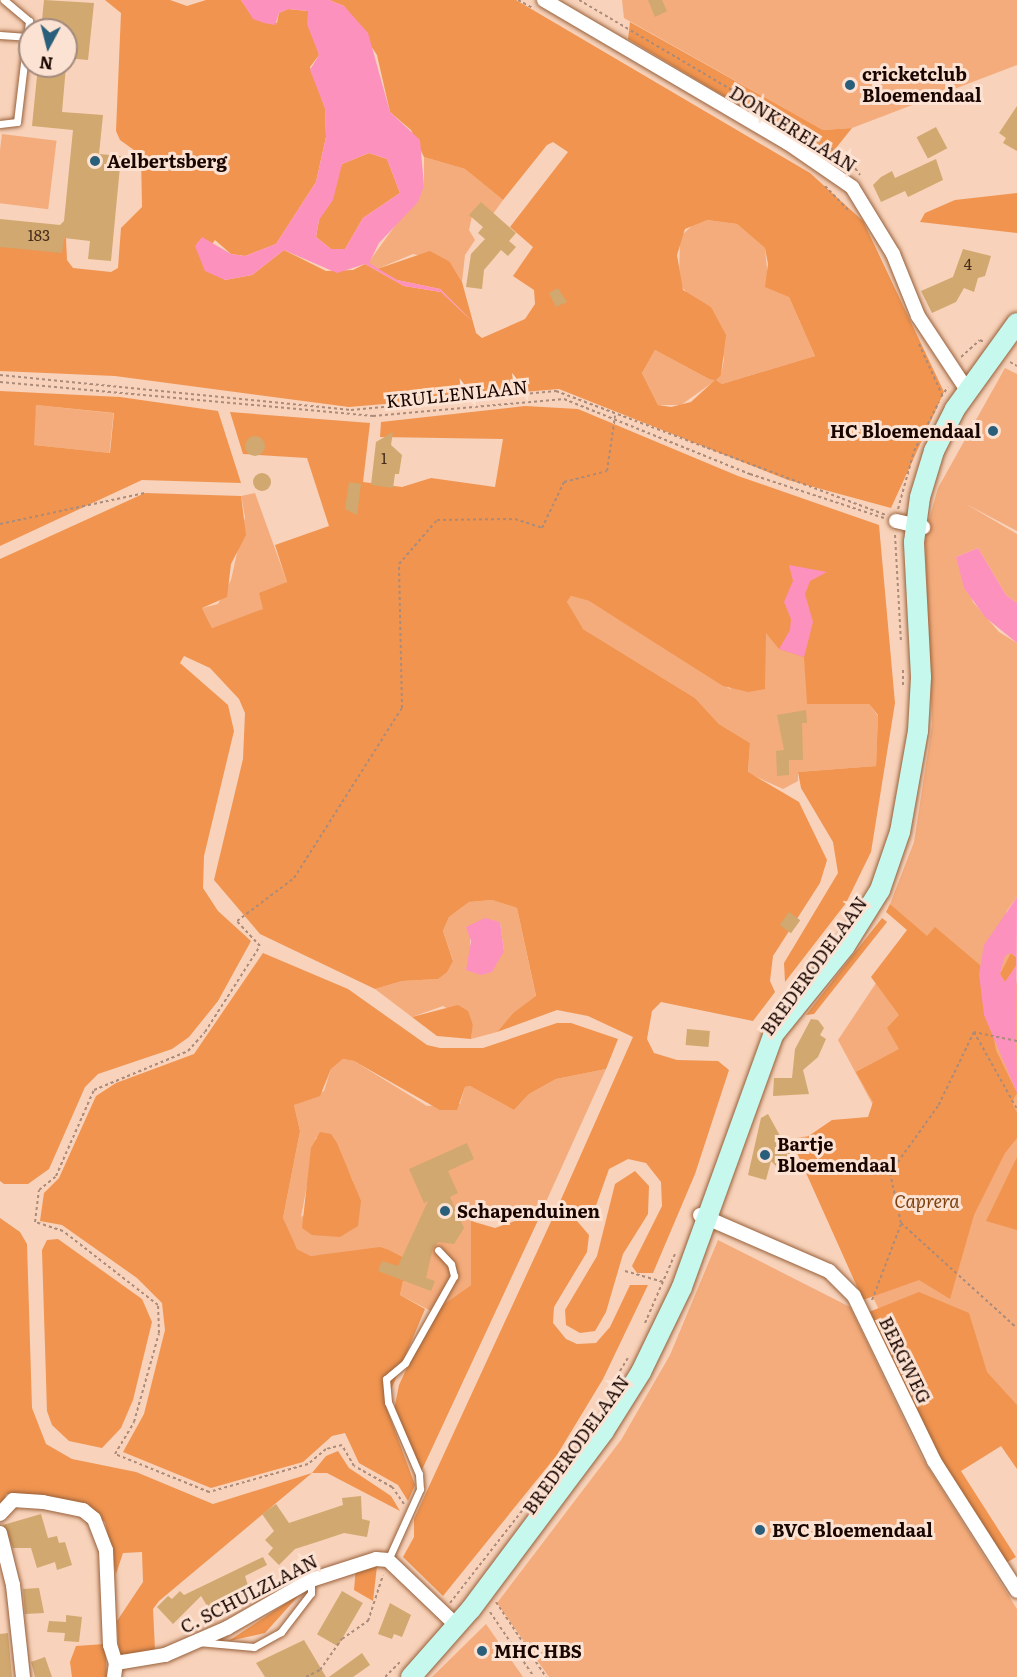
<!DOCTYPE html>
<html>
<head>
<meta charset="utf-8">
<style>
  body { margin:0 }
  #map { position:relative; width:1017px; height:1677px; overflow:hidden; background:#f8d2ba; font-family:Literata,serif }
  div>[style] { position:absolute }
  .green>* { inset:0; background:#f4ac7c; transform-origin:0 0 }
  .forest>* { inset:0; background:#f09450 }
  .water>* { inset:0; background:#fd91be }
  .building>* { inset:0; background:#d1a86f; transform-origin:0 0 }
  .round { border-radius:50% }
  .path>* { height:2px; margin-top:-1px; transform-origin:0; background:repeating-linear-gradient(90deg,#ab8b79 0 3px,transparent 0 6px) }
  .roads { filter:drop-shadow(0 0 2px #97603a) drop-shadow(0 0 2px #97603a) }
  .lane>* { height:7px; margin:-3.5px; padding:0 3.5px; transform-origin:3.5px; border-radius:3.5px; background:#fff }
  .street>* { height:14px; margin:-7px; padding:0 7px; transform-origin:7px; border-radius:7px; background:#fff }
  .secondary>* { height:20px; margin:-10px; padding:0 10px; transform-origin:10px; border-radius:10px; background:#c7f8ee }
  .dots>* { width:16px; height:16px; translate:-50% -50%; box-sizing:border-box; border:3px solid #fce2d2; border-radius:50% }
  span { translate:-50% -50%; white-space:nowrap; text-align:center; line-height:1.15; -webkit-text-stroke:6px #fce2d2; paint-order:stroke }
  .number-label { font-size:15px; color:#482e1c }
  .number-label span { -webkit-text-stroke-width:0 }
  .poi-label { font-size:18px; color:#1a0600; font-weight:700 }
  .left { translate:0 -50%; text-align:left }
  .right { translate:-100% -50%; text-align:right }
  .street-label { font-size:18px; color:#1a0600 }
  .park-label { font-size:18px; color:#7e4211; font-style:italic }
  .north { position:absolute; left:18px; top:18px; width:60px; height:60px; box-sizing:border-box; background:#fce2d2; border:2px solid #a28a7e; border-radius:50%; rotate:187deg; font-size:16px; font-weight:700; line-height:24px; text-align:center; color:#1a0600 }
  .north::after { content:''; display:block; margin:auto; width:21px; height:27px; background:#2a5f7b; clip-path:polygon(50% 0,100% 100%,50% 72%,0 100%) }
</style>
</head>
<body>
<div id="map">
  <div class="green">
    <div style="clip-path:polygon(622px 0,1017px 0,1017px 65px,852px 128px,823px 130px,624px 18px)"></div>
    <div style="left:2px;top:134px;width:55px;height:69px;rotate:7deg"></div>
    <div style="clip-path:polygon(424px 157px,465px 169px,503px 200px,490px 218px,472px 216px,469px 230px,475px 240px,465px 255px,462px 282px,450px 262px,413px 254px,377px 269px,368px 263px,424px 186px)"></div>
    <div style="clip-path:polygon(707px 220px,737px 224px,765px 248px,768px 279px,789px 297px,815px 356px,722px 384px,716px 380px,681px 405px,658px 405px,642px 373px,655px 350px,709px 379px,721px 375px,724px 359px,711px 307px,689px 296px,679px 283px,680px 237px,697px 221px)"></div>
    <div style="clip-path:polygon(1005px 368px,1017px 374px,1017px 531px,966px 504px,1017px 534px,1017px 603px,1006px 595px,978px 548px,956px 557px,973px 602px,999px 632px,1017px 643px,1017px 897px,1006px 912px,1017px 986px,1017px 1457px,1005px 1439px,955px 1469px,797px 1138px,882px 1122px,838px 1040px,914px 926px,890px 904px,914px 842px,932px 725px,925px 534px,938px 488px)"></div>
    <div style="left:36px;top:405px;width:78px;height:40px;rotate:6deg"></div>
    <div style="clip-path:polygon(255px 493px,287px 582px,264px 609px,212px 628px,202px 608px,218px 604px,231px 580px,245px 517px,241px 496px)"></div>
    <div style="clip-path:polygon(571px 596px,589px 601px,730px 689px,766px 633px,804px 657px,846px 703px,869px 704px,878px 716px,876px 766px,798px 772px,798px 781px,783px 789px,748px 773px,750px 743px,719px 724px,695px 698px,583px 629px,569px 612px,567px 602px)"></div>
    <div style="clip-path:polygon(evenodd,492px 900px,517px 908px,536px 997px,513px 1013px,497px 1032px,471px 1039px,473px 1024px,443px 1006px,412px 1017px,375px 989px,402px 981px,438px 979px,453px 960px,443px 931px,449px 917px,469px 902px,492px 900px,500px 922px,504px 951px,470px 953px,470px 934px,500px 922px)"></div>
    <div style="clip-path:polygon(evenodd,343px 1059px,354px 1061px,427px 1106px,460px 1104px,465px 1087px,470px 1086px,514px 1110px,529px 1094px,556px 1079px,606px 1069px,545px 1204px,498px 1215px,474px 1209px,471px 1285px,433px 1312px,400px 1295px,403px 1281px,412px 1282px,401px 1258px,389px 1250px,311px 1256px,297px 1249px,289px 1235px,283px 1218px,300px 1131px,294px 1105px,324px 1091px,331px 1069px,343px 1059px,316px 1137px,343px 1161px,353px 1181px,301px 1217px,316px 1137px)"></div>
    <div style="clip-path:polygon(718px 1240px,850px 1307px,922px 1458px,1017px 1609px,1017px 1677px,549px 1677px,497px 1603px,621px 1440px,670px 1355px)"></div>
    <div style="clip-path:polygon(486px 1624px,523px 1677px,432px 1677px)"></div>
  </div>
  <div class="forest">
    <div style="clip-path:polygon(evenodd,105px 0,170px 0,187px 6px,206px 0,241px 0,248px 10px,277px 23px,279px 13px,288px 9px,308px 11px,319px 55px,310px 67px,325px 108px,326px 137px,316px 182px,276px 244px,245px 256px,231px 254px,215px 240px,202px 257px,203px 266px,225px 280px,252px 275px,284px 250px,326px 271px,353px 270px,365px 264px,404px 286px,441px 292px,472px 321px,440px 289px,397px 280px,377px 269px,430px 251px,450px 262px,462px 282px,476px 333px,482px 338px,525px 319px,535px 304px,534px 290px,513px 276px,533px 247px,510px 227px,568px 152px,553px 142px,547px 145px,503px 200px,465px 169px,424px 157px,411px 130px,390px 112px,377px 55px,344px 6px,329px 0,516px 0,810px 173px,863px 221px,944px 392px,891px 508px,788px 480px,559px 389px,349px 407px,115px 376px,0 371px,0 247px,66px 238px,67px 260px,73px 268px,111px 272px,118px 268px,121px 228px,142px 207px,141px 155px,120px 140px,116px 131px,121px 13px,105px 0,707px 220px,737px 224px,765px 248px,768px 264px,765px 287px,789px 297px,815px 356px,722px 384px,716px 380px,721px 375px,726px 335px,711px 307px,683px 290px,677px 255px,685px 229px,707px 220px,105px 0,655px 350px,709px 379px,715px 380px,691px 402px,671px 407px,658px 405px,642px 373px,655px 350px)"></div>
    <div style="clip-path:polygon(630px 22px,823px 130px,852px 128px,828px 158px,628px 39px)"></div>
    <div style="clip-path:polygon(369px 153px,387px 159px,400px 193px,363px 218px,345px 249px,331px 249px,316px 237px,319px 220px,342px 164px)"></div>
    <div style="clip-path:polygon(1017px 193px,1017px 233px,920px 222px,925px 213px,955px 200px)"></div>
    <div style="clip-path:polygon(evenodd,0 391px,120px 397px,218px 411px,241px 483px,142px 480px,0 546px,0 391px,36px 405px,114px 413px,110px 453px,34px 445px,36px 405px)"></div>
    <div style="clip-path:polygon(525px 406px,578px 409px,738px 476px,879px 525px,895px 703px,871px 852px,846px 903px,785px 982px,784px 963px,838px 873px,833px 842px,801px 788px,798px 772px,876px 766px,878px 715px,869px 704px,807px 704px,804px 657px,779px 649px,766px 633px,765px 689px,748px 692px,723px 686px,589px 601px,571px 596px,567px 602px,583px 629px,695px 698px,719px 724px,750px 743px,748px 772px,799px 802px,827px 860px,820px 883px,773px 956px,770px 981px,775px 992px,753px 1021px,661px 1002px,652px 1011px,647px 1039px,654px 1053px,677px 1060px,718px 1061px,729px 1070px,695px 1174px,653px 1273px,637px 1273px,632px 1266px,662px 1206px,661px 1182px,646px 1163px,628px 1159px,609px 1169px,593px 1214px,559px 1204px,633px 1037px,588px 1016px,557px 1010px,497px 1032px,513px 1013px,536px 996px,517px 908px,492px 900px,469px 902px,449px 917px,443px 931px,453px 961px,447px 972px,438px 979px,402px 981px,375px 989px,260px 934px,214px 880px,243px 759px,245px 713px,239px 699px,210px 668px,184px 656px,180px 663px,228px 705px,234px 731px,204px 856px,203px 888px,218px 911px,251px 941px,218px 1001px,189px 1037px,172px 1049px,98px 1074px,85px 1087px,49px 1169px,28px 1184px,4px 1184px,0 1181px,0 559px,145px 493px,241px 496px,246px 535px,231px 564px,227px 597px,202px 608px,212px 628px,263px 609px,259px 593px,287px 582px,275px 545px,329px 526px,307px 458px,243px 454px,230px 412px,370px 423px,363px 482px,402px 487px,431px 478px,495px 487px,503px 439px,380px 437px,381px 422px)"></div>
    <div style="clip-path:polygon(890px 904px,927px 936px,935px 927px,980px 965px,996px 1050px,1017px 1093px,1012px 1102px,1017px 1113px,1017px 1138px,1005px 1153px,974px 1215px,950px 1299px,919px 1280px,863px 1300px,794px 1146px,832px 1120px,868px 1117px,873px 1102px,856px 1072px,899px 1049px,887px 1028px,899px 1015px,871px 977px,907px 930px,886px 912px)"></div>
    <div style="clip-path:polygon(882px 918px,887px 922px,814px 1014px,806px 1015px)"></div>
    <div style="clip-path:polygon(263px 953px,348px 989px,427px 1045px,440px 1048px,483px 1048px,557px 1023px,571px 1023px,618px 1039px,606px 1069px,556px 1079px,529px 1094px,514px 1110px,470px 1086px,465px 1087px,457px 1110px,440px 1110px,354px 1061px,343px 1059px,331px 1069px,320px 1096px,294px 1105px,300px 1131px,283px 1218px,297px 1249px,311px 1256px,380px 1247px,389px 1250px,406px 1259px,412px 1282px,403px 1281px,400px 1295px,425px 1309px,385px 1404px,415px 1485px,408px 1501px,398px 1485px,359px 1463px,345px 1433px,332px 1436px,303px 1462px,211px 1488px,123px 1452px,144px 1414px,165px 1330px,162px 1303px,137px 1278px,62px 1225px,40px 1221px,44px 1193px,59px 1178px,96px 1096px,116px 1083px,194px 1054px)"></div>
    <div style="clip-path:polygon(1011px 953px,1016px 957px,1016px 966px,1005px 982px,1000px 974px)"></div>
    <div style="clip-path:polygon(458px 1005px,468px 1011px,473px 1025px,471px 1039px,437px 1036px,412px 1017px)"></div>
    <div style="clip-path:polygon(320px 1132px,331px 1134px,337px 1143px,361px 1201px,358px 1226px,340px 1237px,312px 1235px,302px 1228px,311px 1148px)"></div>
    <div style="clip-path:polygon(1017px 1157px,1017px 1230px,986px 1221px)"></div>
    <div style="clip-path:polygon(635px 1171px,649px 1186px,648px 1214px,623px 1254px,606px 1312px,595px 1331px,580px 1333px,566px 1325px,565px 1310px,597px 1256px,615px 1184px)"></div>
    <div style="clip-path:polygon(554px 1215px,577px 1221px,589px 1235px,587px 1252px,554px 1307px,553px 1323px,566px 1339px,577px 1344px,596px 1343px,610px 1327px,630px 1285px,648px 1285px,603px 1379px,557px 1455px,443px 1596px,403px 1557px,414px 1537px,414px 1519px)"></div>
    <div style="clip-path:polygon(529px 1216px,540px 1216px,420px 1474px,394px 1410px,399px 1385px,433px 1312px,471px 1285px,471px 1221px,495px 1228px)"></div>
    <div style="clip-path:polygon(0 1218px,20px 1232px,27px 1244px,32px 1408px,46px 1444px,72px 1459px,136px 1472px,213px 1504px,312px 1473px,326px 1456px,338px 1451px,349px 1468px,391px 1496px,400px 1511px,327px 1473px,312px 1473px,159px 1601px,153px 1609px,155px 1650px,135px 1656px,119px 1654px,117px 1621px,143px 1582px,142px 1552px,123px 1553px,116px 1574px,105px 1522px,83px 1505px,47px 1496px,6px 1494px,0 1508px)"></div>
    <div style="clip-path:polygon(58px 1239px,142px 1299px,152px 1322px,133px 1400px,121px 1428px,102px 1448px,69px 1441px,52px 1425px,47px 1411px,42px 1250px,47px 1240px)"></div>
    <div style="clip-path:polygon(919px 1292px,969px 1313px,987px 1372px,1017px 1405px,1017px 1469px,1001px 1446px,961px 1471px,1016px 1557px,1006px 1563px,931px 1445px,869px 1312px)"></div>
    <div style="clip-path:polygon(377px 1566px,373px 1601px,354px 1590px,356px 1567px)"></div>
    <div style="clip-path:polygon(300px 1594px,265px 1633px,225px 1642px,230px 1640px)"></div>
    <div style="clip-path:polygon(105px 1644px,107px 1677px,72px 1677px,70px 1662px,76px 1646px)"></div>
  </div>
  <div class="water">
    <div style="clip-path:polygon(evenodd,241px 0,329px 0,344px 6px,368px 33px,390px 112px,420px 140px,424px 186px,418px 202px,379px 243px,369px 263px,397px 280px,440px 289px,472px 321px,441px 292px,404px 286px,365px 264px,337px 273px,284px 250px,252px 275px,225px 280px,205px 271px,195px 246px,202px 237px,231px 254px,245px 256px,276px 244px,316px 182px,326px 137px,325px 108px,310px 70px,319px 55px,307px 24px,308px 11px,288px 9px,279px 13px,275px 25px,264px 23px,253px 19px,241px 0,369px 153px,387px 159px,400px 193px,363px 218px,345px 249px,331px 249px,316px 237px,319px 220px,333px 200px,342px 164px,369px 153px)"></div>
    <div style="clip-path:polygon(978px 548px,1006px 595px,1017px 603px,1017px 643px,985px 617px,964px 588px,956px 557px)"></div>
    <div style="clip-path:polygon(789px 565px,827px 572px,810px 581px,805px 594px,813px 622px,804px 657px,779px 649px,790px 630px,791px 619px,784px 602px,793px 581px)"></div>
    <div style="clip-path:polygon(evenodd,1017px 897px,1016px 1044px,1017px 1093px,984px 1015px,979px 974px,984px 945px,1017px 897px,1011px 953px,1016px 957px,1016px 966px,1005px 982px,1000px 974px,1005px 956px,1011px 953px)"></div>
    <div style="clip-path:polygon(485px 918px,500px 922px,504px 951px,492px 972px,481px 975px,466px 970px,471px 941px,466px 927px)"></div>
  </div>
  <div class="building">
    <div style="clip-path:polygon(44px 0,94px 3px,88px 60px,66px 58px,66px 30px,41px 30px)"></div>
    <div style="clip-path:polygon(648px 0,662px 0,667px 11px,655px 17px)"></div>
    <div style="clip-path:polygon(38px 66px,66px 66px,62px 112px,103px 115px,99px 154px,121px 156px,111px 261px,88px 259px,90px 241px,64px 238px,62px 253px,0 247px,0 219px,60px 225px,64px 221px,73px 130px,32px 126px)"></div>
    <div style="clip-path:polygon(1017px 106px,1017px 151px,1003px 143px,1006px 138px,999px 133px)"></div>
    <div style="left:936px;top:127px;width:24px;height:22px;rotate:62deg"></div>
    <div style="clip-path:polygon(936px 159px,943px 180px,908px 197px,905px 191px,881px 202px,873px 185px,881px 177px,892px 171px,895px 178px)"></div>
    <div style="clip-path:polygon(481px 202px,516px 233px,509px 241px,516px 247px,508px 256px,501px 250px,484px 270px,482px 289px,466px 287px,471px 254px,485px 239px,478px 233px,483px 227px,469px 215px)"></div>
    <div style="clip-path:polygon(963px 249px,991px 256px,985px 276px,978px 278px,974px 292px,964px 288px,956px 302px,932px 313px,921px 291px,953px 277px)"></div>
    <div style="clip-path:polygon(558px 288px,567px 302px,556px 307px,549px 293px)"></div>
    <div style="clip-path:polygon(393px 432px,391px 445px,402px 455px,399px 474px,395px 474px,393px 488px,371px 485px,376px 442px)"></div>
    <div class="round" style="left:245px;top:436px;width:20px;height:20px"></div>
    <div class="round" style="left:253px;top:473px;width:18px;height:18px"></div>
    <div style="clip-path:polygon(349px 482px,361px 484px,357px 515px,345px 509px)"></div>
    <div style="clip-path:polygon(806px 710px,807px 723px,802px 723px,803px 760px,789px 760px,789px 775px,777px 776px,776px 751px,784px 750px,777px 715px)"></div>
    <div style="left:789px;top:912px;width:14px;height:16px;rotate:36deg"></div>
    <div style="clip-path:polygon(811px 1019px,818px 1020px,824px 1028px,820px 1035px,826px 1039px,818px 1057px,803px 1070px,809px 1094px,773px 1096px,774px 1078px,792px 1078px,795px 1049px)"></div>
    <div style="left:687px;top:1029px;width:23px;height:16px;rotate:5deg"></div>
    <div style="clip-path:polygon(768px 1114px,790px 1154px,776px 1166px,771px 1161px,766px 1180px,748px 1175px,761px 1118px)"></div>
    <div style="clip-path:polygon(467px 1143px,474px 1159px,448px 1171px,458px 1193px,450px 1197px,464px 1228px,454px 1244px,438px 1242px,433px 1248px,426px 1278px,435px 1281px,431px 1291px,378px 1271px,382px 1261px,398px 1266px,428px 1201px,424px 1203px,409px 1169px)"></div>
    <div style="clip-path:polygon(361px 1496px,362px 1519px,370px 1521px,367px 1537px,344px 1533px,320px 1541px,295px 1549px,279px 1565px,268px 1554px,273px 1548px,265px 1540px,274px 1531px,262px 1514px,276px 1504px,289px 1523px,343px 1505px,342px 1498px)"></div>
    <div style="clip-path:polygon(41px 1514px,48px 1538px,57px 1536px,59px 1543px,65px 1542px,72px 1565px,57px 1570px,55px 1562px,37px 1568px,31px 1548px,13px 1548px,3px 1525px)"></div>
    <div style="clip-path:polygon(263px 1557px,267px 1565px,245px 1576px,250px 1592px,211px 1612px,201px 1596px,173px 1624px,157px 1607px,168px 1596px,172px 1599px,180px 1591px,184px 1595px)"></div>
    <div style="clip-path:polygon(39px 1588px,44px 1613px,25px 1614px,23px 1589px)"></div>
    <div style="left:342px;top:1591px;width:24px;height:50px;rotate:30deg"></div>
    <div style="clip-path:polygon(390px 1603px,411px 1615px,402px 1637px,394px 1634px,392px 1639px,378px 1634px)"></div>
    <div style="clip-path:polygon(66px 1615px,82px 1617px,79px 1642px,64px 1641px,65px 1633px,47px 1632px,49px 1621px,66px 1622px)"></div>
    <div style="clip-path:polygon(8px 1633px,12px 1677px,0 1677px,0 1634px)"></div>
    <div style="clip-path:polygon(304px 1640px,326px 1677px,265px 1677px,256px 1663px)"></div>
    <div style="clip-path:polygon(362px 1653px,370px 1665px,353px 1677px,329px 1677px)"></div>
    <div style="clip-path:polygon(45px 1657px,52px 1677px,35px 1677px,31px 1662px)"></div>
  </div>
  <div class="path">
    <div style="left:518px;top:0;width:18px;rotate:29deg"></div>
    <div style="left:579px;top:0;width:286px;rotate:30.5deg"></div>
    <div style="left:825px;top:145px;width:27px;rotate:31deg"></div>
    <div style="left:848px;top:159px;width:20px;rotate:53deg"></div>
    <div style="left:825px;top:186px;width:36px;rotate:46deg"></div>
    <div style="left:919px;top:344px;width:58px;rotate:65.6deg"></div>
    <div style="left:961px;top:357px;width:25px;rotate:-42deg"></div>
    <div style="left:980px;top:340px;width:4px;rotate:27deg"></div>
    <div style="left:1010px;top:362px;width:8px;rotate:30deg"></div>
    <div style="left:0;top:375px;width:353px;rotate:5.7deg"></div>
    <div style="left:351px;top:410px;width:206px;rotate:-5.3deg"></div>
    <div style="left:556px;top:391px;width:353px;rotate:20.6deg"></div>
    <div style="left:0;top:382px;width:375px;rotate:5.2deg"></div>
    <div style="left:373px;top:416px;width:192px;rotate:-5.1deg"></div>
    <div style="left:564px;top:399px;width:201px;rotate:22deg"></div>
    <div style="left:750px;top:474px;width:141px;rotate:18.2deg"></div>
    <div style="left:941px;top:397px;width:12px;rotate:-55deg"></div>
    <div style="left:898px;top:509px;width:60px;rotate:-74.6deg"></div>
    <div style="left:914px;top:451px;width:55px;rotate:-63deg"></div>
    <div style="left:0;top:524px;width:148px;rotate:-12.1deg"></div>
    <div style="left:895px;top:535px;width:108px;rotate:86.8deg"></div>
    <div style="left:903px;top:670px;width:15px;rotate:90deg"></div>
    <div style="left:974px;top:1032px;width:88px;rotate:60.8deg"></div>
    <div style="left:1017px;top:1041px;width:44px;rotate:-168.2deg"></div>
    <div style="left:974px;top:1032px;width:82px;rotate:115.9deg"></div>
    <div style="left:938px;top:1106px;width:82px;rotate:125.6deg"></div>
    <div style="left:890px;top:1173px;width:51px;rotate:77.6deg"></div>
    <div style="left:901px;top:1223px;width:156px;rotate:42.2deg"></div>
    <div style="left:625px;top:1271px;width:40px;rotate:16deg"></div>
    <div style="left:872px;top:1300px;width:81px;rotate:-69.1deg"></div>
    <div style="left:645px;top:1323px;width:75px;rotate:-66.5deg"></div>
    <div style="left:617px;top:1376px;width:21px;rotate:-59deg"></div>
    <div style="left:404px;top:1504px;width:21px;rotate:-125deg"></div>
    <div style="left:392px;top:1487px;width:43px;rotate:-151.1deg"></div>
    <div style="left:354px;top:1466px;width:24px;rotate:-120deg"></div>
    <div style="left:342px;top:1445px;width:16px;rotate:166deg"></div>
    <div style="left:326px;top:1449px;width:23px;rotate:140deg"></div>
    <div style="left:308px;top:1464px;width:103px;rotate:164.2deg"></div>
    <div style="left:209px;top:1492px;width:101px;rotate:-158deg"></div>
    <div style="left:115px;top:1454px;width:37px;rotate:-59deg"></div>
    <div style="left:134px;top:1422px;width:92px;rotate:-74.3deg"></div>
    <div style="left:159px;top:1333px;width:28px;rotate:-92deg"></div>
    <div style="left:158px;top:1305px;width:120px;rotate:-142.1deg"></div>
    <div style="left:63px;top:1231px;width:29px;rotate:-162deg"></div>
    <div style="left:35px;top:1222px;width:32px;rotate:-83deg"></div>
    <div style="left:39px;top:1190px;width:22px;rotate:-39deg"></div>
    <div style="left:56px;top:1176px;width:94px;rotate:-66.2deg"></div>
    <div style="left:94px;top:1090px;width:102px;rotate:-22.5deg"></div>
    <div style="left:188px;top:1051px;width:25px;rotate:-48deg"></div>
    <div style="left:205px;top:1032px;width:102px;rotate:-57.4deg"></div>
    <div style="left:260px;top:946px;width:34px;rotate:-133deg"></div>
    <div style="left:237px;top:921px;width:71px;rotate:-37deg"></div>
    <div style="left:294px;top:878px;width:201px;rotate:-57.6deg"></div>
    <div style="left:402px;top:708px;width:144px;rotate:-91.2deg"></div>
    <div style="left:399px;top:564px;width:58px;rotate:-49.2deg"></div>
    <div style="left:437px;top:520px;width:78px;rotate:-0.7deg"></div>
    <div style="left:515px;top:519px;width:28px;rotate:18deg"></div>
    <div style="left:542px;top:528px;width:51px;rotate:-64.4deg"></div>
    <div style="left:564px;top:482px;width:44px;rotate:-14.3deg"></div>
    <div style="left:607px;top:471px;width:56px;rotate:-81.7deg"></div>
    <div style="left:496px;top:1602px;width:90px;rotate:56.3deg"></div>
    <div style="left:450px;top:1603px;width:145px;rotate:-52deg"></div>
    <div style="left:490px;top:1612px;width:78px;rotate:55.9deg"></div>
    <div style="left:306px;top:1677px;width:16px;rotate:-27deg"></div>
    <div style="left:320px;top:1670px;width:38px;rotate:-55deg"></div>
    <div style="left:342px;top:1639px;width:32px;rotate:-35deg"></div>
    <div style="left:368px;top:1621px;width:48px;rotate:-71.9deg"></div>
    <div style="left:385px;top:1677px;width:21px;rotate:-45deg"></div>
  </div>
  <div class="roads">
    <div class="lane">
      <div style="left:0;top:35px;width:27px;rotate:4deg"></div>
      <div style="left:0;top:124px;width:17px;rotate:-7deg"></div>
      <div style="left:17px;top:122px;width:102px;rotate:-83.2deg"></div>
      <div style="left:29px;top:21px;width:33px;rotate:-140deg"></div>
      <div style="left:388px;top:1560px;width:78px;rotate:-65.7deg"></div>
      <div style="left:420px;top:1489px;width:15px;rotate:-94deg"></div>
      <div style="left:419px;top:1474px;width:78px;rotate:-113.3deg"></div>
      <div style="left:388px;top:1402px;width:23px;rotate:-95deg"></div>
      <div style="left:386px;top:1379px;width:25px;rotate:-40deg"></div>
      <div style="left:405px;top:1363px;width:100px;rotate:-60.6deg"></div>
      <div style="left:454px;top:1276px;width:12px;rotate:-104deg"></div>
      <div style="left:451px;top:1264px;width:19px;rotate:-133deg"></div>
      <div style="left:198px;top:1642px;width:56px;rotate:5.1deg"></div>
      <div style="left:254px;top:1647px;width:31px;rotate:-29deg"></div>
      <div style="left:281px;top:1632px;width:49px;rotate:-52.4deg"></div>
      <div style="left:311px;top:1593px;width:13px;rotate:-90deg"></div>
    </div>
    <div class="street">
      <div style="left:544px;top:0;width:283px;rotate:30.4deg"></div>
      <div style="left:788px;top:143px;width:78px;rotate:34.5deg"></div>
      <div style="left:852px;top:187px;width:79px;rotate:58.5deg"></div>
      <div style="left:893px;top:254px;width:67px;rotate:68deg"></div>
      <div style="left:918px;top:316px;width:89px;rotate:56.5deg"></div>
      <div style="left:896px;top:521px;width:28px;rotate:13deg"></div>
      <div style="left:700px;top:1215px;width:141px;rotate:23.5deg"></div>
      <div style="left:829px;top:1271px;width:35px;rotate:45deg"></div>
      <div style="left:854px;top:1296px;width:183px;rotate:64.1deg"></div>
      <div style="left:934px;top:1461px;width:154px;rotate:57.4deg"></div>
      <div style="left:0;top:1514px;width:19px;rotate:-47deg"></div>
      <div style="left:13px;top:1500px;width:30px;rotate:4deg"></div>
      <div style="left:43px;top:1502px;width:41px;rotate:11.3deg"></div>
      <div style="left:83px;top:1510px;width:14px;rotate:39deg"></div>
      <div style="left:94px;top:1519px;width:33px;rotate:69deg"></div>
      <div style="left:106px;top:1550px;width:95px;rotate:87.6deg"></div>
      <div style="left:110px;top:1645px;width:19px;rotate:72deg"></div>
      <div style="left:0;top:1533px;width:54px;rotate:76deg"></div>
      <div style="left:13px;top:1585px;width:93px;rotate:83.8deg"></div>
      <div style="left:114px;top:1677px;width:14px;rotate:-82deg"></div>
      <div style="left:116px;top:1663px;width:50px;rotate:-9.3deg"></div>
      <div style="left:165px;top:1655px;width:68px;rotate:-23.5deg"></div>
      <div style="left:227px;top:1628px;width:97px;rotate:-29.7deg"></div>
      <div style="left:311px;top:1580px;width:68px;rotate:-17.9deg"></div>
      <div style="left:376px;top:1559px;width:12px;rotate:5deg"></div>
      <div style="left:388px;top:1560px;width:95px;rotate:43.7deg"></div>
    </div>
    <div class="secondary">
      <div style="left:411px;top:1677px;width:91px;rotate:-48.6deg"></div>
      <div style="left:471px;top:1609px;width:222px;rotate:-53.2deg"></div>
      <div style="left:604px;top:1431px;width:70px;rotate:-57.9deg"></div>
      <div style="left:641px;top:1372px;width:94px;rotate:-64.2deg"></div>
      <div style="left:682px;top:1287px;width:268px;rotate:-70.1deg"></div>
      <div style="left:773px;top:1035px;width:114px;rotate:-51deg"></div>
      <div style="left:845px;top:946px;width:66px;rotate:-58deg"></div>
      <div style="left:880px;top:890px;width:61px;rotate:-71deg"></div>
      <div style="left:900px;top:832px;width:103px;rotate:-79.9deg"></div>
      <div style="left:918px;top:731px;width:54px;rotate:-86.8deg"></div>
      <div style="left:921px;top:677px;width:135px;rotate:-93deg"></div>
      <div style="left:914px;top:542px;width:45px;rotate:-82.4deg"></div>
      <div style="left:920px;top:497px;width:48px;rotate:-73.1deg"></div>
      <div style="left:934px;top:451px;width:47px;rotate:-63.4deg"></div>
      <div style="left:955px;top:409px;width:106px;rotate:-54.2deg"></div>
    </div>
  </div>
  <div class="dots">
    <div style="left:850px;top:85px;background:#2a5f7b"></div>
    <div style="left:95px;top:161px;background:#2a5f7b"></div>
    <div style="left:993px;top:431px;background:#2a5f7b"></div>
    <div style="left:765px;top:1155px;background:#2a5f7b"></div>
    <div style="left:445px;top:1211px;background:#2a5f7b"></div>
    <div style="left:760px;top:1530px;background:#2a5f7b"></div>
    <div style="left:482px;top:1651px;background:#2a5f7b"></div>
  </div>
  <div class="number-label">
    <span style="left:39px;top:235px">183</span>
    <span style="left:968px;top:264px">4</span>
    <span style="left:384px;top:458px">1</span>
  </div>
  <div class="poi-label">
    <span class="left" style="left:862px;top:85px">cricketclub<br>Bloemendaal</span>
    <span class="left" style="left:107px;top:161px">Aelbertsberg</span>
    <span class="right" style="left:981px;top:431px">HC Bloemendaal</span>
    <span class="left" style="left:777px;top:1155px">Bartje<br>Bloemendaal</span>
    <span class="left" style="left:457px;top:1211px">Schapenduinen</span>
    <span class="left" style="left:772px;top:1530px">BVC Bloemendaal</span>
    <span class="left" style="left:494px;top:1651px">MHC HBS</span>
  </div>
  <div class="street-label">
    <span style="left:793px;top:129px;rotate:32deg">DONKERELAAN</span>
    <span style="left:457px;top:394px;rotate:-6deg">KRULLENLAAN</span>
    <span style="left:814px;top:966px;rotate:-54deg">BREDERODELAAN</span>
    <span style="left:905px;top:1360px;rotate:64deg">BERGWEG</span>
    <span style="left:576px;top:1445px;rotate:-54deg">BREDERODELAAN</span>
    <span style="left:249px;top:1594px;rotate:-27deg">C. SCHULZLAAN</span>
  </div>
  <div class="park-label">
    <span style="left:927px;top:1201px">Caprera</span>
  </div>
  <div class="north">N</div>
</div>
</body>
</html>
